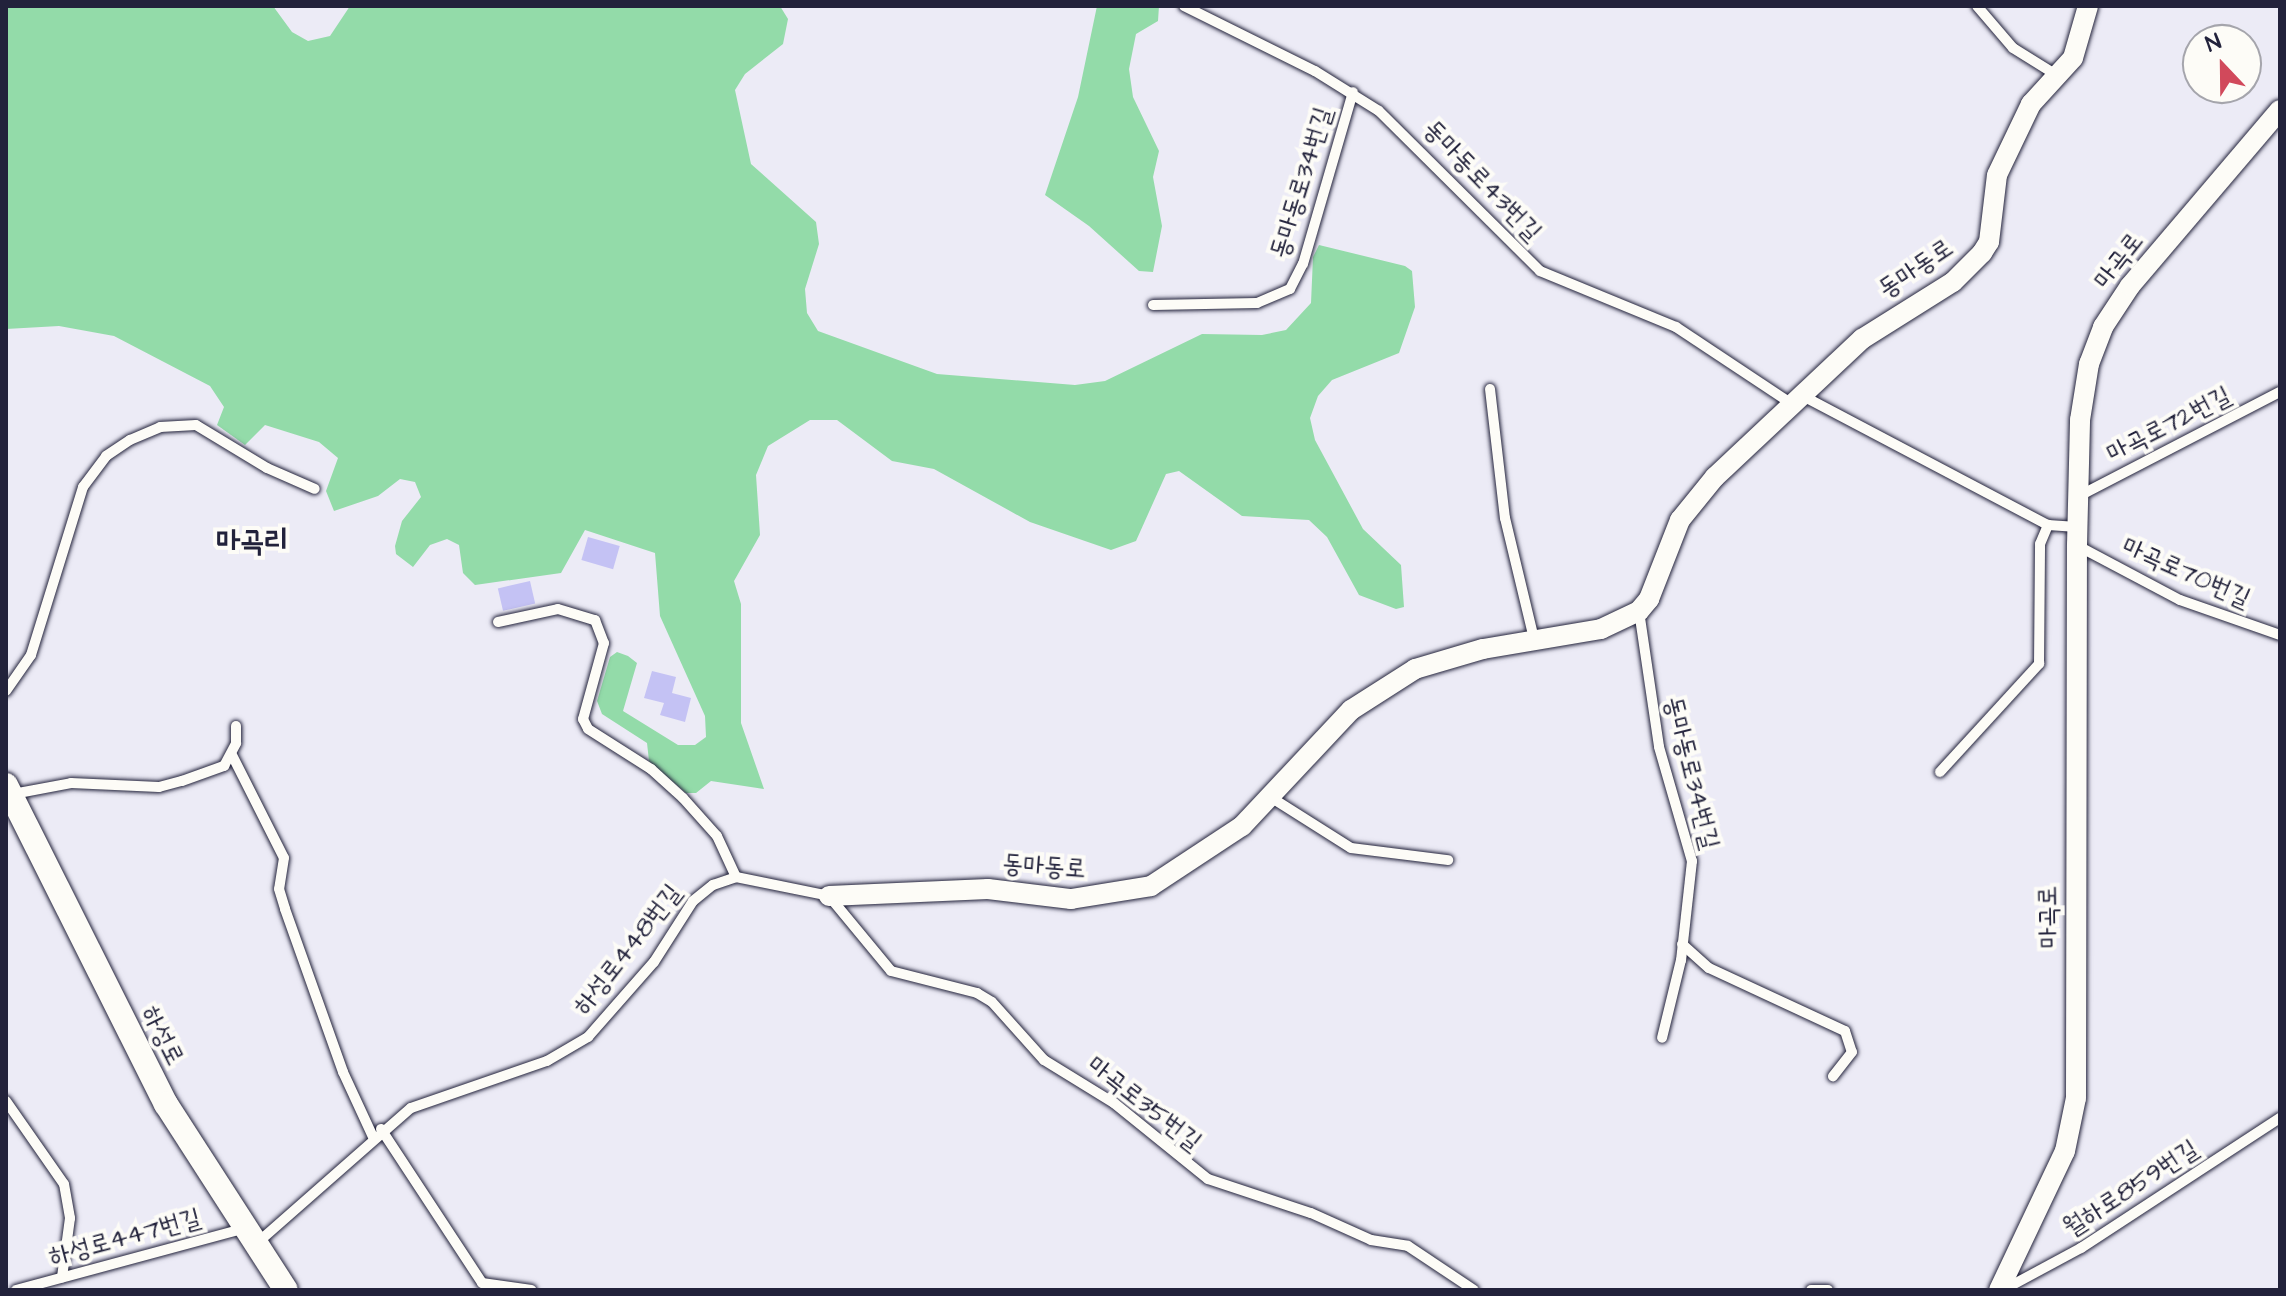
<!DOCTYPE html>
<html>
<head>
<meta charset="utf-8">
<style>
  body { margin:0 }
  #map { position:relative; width:2286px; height:1296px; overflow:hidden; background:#ecebf6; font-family:"Architects Daughter","Poor Story",sans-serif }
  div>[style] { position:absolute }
  .green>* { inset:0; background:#93dba9 }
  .building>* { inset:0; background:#c4c2f4; transform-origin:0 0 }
  .roads { filter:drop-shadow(0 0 2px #22223b) drop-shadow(0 0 2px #22223b) }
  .service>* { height:10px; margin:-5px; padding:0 5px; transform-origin:5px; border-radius:5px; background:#fdfcf7 }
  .minor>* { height:20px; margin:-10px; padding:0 10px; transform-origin:10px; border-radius:10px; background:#fdfcf7 }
  .tertiary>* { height:24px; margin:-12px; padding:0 12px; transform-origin:12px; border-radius:12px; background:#fdfcf7 }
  span { translate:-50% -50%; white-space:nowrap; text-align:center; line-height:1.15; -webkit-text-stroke:8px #fdfcf7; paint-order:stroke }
  .street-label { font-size:26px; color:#22223b }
  .quarter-label { font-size:30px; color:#22223b; font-weight:700 }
  .frame { position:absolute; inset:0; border:8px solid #22223b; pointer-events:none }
  .north { position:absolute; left:2182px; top:24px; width:80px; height:80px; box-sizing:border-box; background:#fdfcf7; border:2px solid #a5a5ac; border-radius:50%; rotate:338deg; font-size:22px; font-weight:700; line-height:32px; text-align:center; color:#22223b }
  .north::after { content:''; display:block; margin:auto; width:28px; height:36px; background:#d1495b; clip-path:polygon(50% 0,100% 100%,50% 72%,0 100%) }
</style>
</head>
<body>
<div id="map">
  <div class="green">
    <div style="clip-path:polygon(6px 6px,273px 6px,292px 32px,308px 41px,330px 36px,350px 6px,780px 6px,788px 19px,783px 44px,745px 74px,735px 90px,751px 164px,816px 222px,819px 244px,805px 289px,807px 313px,818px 331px,937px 374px,1075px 385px,1105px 381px,1202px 334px,1262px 335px,1286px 330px,1311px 303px,1313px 257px,1319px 245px,1405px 266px,1412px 271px,1415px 307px,1399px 353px,1332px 380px,1318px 396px,1310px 418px,1315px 440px,1363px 529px,1401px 565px,1404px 607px,1396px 609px,1359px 595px,1327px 537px,1309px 520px,1242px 516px,1179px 471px,1166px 474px,1136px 541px,1111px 550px,1030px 522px,934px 469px,892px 461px,837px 420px,810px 420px,768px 446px,756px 475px,760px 535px,734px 581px,741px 604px,741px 723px,764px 789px,711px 781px,696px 793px,686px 793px,649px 761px,647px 743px,602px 714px,597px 701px,610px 657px,617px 652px,628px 656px,637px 663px,623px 711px,678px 745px,695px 745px,706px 737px,705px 716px,660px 616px,655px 553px,585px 530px,561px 573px,475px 585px,463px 573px,459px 545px,447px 539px,430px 545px,413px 567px,396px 554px,395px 546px,402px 521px,421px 497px,415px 482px,400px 479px,378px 496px,334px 511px,326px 491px,338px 458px,319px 442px,265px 425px,245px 445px,217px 425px,224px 407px,210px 386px,114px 336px,59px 326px,6px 329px)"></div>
    <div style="clip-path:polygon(1097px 6px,1159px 6px,1158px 21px,1136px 34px,1129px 69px,1133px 97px,1159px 151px,1153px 177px,1162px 226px,1153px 272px,1139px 271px,1089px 226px,1045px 195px,1078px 97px)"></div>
  </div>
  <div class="building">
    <div style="left:588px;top:537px;width:33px;height:24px;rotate:16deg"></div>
    <div style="left:530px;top:581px;width:23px;height:33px;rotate:77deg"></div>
    <div style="clip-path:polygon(652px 671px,676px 677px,672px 693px,691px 698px,685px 722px,660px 715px,664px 703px,644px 698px)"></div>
  </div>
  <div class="roads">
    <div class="service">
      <div style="left:1184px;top:6px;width:146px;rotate:26.4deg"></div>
      <div style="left:1315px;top:71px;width:75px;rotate:32deg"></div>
      <div style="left:1379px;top:111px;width:227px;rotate:44.8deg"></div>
      <div style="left:1540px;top:271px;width:147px;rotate:22.4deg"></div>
      <div style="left:1676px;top:327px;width:139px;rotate:33.6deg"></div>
      <div style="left:1977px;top:6px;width:55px;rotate:49.4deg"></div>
      <div style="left:2013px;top:48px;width:53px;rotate:31.9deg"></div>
      <div style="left:1153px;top:305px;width:104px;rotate:-1.1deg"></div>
      <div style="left:1257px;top:303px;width:36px;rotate:-23deg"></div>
      <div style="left:1290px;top:289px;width:28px;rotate:-63deg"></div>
      <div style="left:1303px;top:264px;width:179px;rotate:-73.8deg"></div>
      <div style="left:1490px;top:389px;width:130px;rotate:83.4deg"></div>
      <div style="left:1505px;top:518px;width:124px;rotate:76.5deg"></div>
      <div style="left:1803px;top:396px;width:277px;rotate:27.8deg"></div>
      <div style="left:2079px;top:496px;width:226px;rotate:-27.4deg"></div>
      <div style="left:2078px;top:546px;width:115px;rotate:27.9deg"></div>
      <div style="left:2180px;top:600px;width:106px;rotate:19.3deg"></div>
      <div style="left:1639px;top:611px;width:137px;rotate:81.6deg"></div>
      <div style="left:1659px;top:747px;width:119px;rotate:73.9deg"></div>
      <div style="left:1692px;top:861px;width:100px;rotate:96.3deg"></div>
      <div style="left:1681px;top:960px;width:80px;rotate:103.7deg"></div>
      <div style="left:498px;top:622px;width:61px;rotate:-12.2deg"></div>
      <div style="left:558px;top:609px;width:39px;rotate:17deg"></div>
      <div style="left:595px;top:620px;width:25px;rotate:69deg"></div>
      <div style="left:604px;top:643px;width:79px;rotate:105.4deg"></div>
      <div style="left:583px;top:719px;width:11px;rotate:63deg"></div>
      <div style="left:588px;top:729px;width:75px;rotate:32.4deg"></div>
      <div style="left:651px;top:769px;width:43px;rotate:42.2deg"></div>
      <div style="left:683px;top:798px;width:51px;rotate:48.2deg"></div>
      <div style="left:717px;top:836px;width:45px;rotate:65.1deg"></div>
      <div style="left:6px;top:691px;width:44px;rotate:-55.2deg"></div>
      <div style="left:31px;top:655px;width:176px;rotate:-72.8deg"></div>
      <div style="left:83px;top:487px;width:39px;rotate:-53deg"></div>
      <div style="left:106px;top:456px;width:29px;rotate:-34deg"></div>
      <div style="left:130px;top:440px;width:33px;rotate:-23deg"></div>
      <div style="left:160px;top:427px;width:36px;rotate:-3deg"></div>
      <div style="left:196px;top:425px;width:83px;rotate:31.2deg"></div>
      <div style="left:267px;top:468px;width:52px;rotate:23.6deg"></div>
      <div style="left:232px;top:755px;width:115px;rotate:63.2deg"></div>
      <div style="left:284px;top:858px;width:31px;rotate:99deg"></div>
      <div style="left:279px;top:889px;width:21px;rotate:73deg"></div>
      <div style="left:285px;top:909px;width:173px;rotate:70.4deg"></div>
      <div style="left:343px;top:1072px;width:72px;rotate:65.2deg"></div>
      <div style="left:1940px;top:772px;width:147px;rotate:-47.5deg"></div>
      <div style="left:2039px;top:664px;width:120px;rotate:-89.5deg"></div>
      <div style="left:2040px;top:544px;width:21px;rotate:-67deg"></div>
      <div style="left:2048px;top:525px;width:29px;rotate:4deg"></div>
      <div style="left:13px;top:794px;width:59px;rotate:-10.7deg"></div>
      <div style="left:71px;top:783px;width:88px;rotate:2.6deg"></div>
      <div style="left:159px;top:787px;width:24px;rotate:-15deg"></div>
      <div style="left:182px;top:781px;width:45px;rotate:-19.7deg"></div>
      <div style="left:224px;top:766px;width:26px;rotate:-62deg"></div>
      <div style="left:236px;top:743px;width:17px;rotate:-90deg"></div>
      <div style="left:1272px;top:798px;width:93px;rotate:32.3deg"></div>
      <div style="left:1351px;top:848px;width:98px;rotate:7.1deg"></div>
      <div style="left:1682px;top:944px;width:36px;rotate:42deg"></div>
      <div style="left:1709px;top:968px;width:150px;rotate:24.9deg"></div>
      <div style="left:1845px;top:1031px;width:22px;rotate:72deg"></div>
      <div style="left:1852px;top:1052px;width:31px;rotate:128deg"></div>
      <div style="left:6px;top:1101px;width:101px;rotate:55.1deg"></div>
      <div style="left:64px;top:1184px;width:35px;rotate:80deg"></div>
      <div style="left:70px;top:1218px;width:60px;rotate:97.7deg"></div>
      <div style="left:381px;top:1129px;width:184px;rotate:56.7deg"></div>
      <div style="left:482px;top:1283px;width:50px;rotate:8deg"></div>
      <div style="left:256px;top:1244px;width:206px;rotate:-41.3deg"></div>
      <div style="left:411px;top:1108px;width:144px;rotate:-19.1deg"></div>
      <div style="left:547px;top:1061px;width:48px;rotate:-30.3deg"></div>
      <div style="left:588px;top:1037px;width:100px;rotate:-48.7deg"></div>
      <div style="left:654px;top:962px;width:72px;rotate:-57.4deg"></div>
      <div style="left:693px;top:901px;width:26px;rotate:-39deg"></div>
      <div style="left:713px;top:885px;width:24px;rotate:-19deg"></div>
      <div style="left:736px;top:877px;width:95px;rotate:11.5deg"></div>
      <div style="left:829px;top:896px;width:97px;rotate:50.4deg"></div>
      <div style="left:891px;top:971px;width:89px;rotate:14.3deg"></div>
      <div style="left:977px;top:993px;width:17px;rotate:31deg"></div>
      <div style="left:992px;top:1002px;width:78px;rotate:48.1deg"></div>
      <div style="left:1044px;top:1060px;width:82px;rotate:31.6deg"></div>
      <div style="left:1114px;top:1103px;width:121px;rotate:39deg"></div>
      <div style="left:1208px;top:1179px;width:108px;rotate:18.3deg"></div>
      <div style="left:1311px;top:1213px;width:66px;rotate:24.2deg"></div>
      <div style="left:1371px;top:1240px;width:37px;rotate:9deg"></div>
      <div style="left:1408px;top:1246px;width:79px;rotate:33.7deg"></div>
      <div style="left:16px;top:1290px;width:237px;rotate:-15.1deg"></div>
      <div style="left:1811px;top:1290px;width:17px"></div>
      <div style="left:2003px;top:1290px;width:89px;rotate:-28.3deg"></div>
      <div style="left:2081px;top:1248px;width:238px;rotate:-33.2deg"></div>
    </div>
    <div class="minor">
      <div style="left:829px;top:896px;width:159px;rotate:-2.5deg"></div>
      <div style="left:988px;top:889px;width:84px;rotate:6.9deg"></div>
      <div style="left:1071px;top:899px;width:81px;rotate:-9.2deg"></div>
      <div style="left:1151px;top:886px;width:109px;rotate:-33.4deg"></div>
      <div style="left:1242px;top:826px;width:159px;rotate:-46.8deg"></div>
      <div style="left:1351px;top:710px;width:76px;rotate:-32.6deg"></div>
      <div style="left:1415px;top:669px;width:71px;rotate:-16.4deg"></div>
      <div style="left:1483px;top:649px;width:120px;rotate:-9.6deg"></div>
      <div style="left:1601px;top:629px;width:42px;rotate:-25.3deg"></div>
      <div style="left:1639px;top:611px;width:16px;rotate:-50deg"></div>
      <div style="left:1649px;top:599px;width:85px;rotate:-68.6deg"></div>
      <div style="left:1680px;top:520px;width:55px;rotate:-50.9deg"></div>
      <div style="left:1715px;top:477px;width:202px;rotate:-43.2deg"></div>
      <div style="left:1862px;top:339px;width:107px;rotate:-32.1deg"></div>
      <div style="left:1953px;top:282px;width:41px;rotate:-45deg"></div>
      <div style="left:1982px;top:253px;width:13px;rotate:-58deg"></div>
      <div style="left:1989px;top:242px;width:67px;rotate:-83.2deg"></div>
      <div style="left:1997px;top:175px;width:79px;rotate:-64.4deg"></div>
      <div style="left:2031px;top:104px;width:62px;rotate:-47.6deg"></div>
      <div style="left:2073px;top:58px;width:54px;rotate:-73.9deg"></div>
      <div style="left:1999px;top:1290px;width:154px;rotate:-64.6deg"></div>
      <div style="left:2065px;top:1151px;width:54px;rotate:-78.3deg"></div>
      <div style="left:2076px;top:1098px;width:553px;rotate:-89.9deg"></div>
      <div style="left:2077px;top:545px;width:125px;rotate:-88.6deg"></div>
      <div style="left:2080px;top:420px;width:57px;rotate:-80.9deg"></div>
      <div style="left:2089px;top:364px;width:40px;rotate:-69deg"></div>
      <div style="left:2103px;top:327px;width:49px;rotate:-56.6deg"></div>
      <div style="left:2130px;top:286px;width:231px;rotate:-49.6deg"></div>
    </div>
    <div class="tertiary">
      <div style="left:6px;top:785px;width:357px;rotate:63.4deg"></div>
      <div style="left:166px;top:1104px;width:221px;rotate:57.2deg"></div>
    </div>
  </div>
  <div class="street-label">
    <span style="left:1482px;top:181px;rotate:46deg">동마동로43번길</span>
    <span style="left:1302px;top:183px;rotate:-73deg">동마동로34번길</span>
    <span style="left:2119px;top:261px;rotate:-52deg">마곡로</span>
    <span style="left:1916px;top:269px;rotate:-34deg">동마동로</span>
    <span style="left:2169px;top:425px;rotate:-27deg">마곡로72번길</span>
    <span style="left:2186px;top:573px;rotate:24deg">마곡로70번길</span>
    <span style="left:1691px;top:773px;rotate:76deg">동마동로34번길</span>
    <span style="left:1044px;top:867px;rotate:4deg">동마동로</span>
    <span style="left:2049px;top:917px;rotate:-91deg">마곡로</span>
    <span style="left:628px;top:950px;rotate:-52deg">하성로448번길</span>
    <span style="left:162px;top:1036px;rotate:63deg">하성로</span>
    <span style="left:1144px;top:1104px;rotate:38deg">마곡로35번길</span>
    <span style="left:2131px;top:1189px;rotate:-33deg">월하로859번길</span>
    <span style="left:125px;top:1238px;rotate:-15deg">하성로447번길</span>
  </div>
  <div class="quarter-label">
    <span style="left:252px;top:541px">마곡리</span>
  </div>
  <div class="frame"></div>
  <div class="north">N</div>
</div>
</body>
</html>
